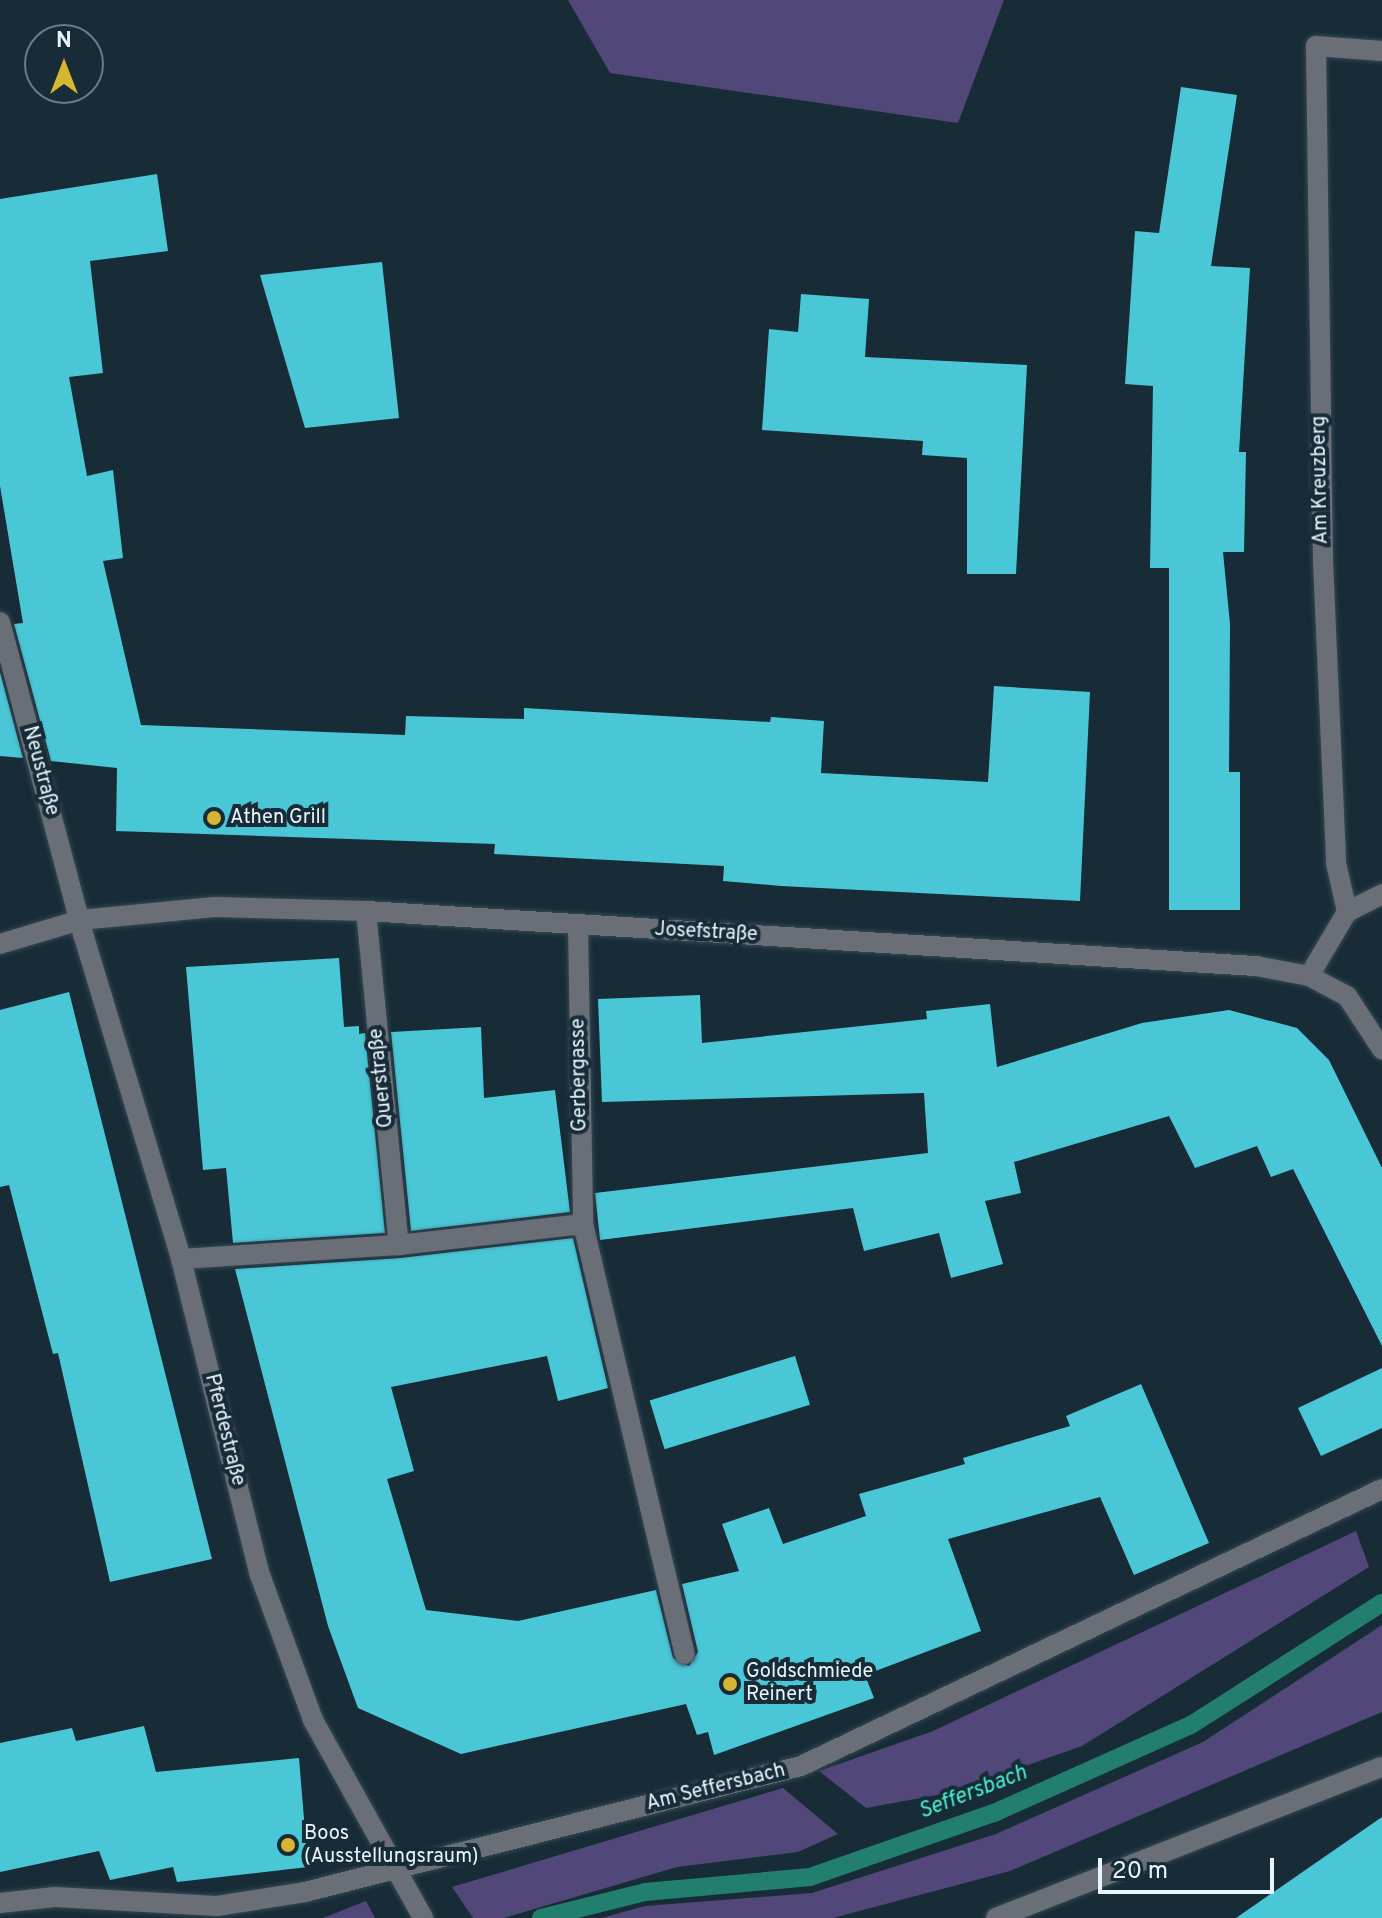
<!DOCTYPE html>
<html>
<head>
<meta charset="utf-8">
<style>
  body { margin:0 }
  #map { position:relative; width:1382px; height:1918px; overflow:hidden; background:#182c38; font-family:Overpass,sans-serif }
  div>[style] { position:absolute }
  .green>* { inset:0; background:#514778 }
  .stream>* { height:18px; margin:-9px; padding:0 9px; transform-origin:9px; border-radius:9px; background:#227f6e }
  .building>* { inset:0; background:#4ac7d7; transform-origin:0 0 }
  .roads { filter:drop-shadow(0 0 2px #354854) drop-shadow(0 0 2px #354854) }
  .service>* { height:20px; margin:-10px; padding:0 10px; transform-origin:10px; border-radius:10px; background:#6a6e77 }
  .minor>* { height:20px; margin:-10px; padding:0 10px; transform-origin:10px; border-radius:10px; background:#6a6e77 }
  .dots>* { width:22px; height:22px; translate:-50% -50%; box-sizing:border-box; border:4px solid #182c38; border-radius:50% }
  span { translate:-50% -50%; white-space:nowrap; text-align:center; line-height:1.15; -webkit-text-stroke:8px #182c38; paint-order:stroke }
  .street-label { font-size:20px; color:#e8f5fd }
  .poi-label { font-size:20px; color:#e8f5fd }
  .left { translate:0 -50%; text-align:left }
  .water-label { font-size:22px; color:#47edd0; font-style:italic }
  .north { position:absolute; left:24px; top:24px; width:80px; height:80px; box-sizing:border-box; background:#182c38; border:2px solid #6b7c87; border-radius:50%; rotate:0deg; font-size:22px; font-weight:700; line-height:32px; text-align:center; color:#e8f5fd }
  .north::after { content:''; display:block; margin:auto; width:28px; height:36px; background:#d7b434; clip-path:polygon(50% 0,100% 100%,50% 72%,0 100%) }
  .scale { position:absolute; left:1098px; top:1858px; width:176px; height:36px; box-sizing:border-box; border:4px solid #e8f5fd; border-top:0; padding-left:10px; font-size:24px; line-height:28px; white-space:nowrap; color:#e8f5fd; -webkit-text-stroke:6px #182c38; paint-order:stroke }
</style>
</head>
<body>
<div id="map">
  <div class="green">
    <div style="clip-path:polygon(568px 0,1004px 0,958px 123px,610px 73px)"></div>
    <div style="clip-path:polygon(1356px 1531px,1369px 1567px,1082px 1746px,948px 1793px,866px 1808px,819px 1771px,933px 1731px)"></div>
    <div style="clip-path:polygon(1382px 1625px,1382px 1712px,1010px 1871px,833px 1918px,602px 1918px,645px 1906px,812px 1893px,996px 1834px,1203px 1742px)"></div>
    <div style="clip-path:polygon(783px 1788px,838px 1834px,798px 1852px,677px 1867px,504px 1918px,473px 1918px,452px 1887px)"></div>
    <div style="clip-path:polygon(366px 1901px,375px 1918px,323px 1918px)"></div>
  </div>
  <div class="stream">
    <div style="left:541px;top:1918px;width:107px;rotate:-14deg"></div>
    <div style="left:645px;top:1892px;width:166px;rotate:-5.2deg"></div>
    <div style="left:810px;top:1877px;width:195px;rotate:-19.2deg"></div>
    <div style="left:994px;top:1813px;width:216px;rotate:-24.1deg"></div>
    <div style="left:1191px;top:1725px;width:227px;rotate:-32.6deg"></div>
  </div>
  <div class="building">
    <div style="clip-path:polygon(1181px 87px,1237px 95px,1211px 266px,1250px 268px,1239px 452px,1246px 452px,1244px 552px,1223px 552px,1230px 624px,1229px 772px,1240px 772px,1240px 910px,1169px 910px,1169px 568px,1150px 568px,1153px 386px,1125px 384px,1135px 231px,1159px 233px)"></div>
    <div style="clip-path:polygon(157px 174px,168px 251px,90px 261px,103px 373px,69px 377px,87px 476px,113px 470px,123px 558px,103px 561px,141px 725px,405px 735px,406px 716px,524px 719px,524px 708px,770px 722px,771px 717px,824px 721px,821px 773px,988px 782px,994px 686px,1090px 692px,1080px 901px,781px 886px,723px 881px,724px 866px,494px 854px,495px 844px,116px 831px,117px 768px,51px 761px,14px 624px,23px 623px,0 486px,0 199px)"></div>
    <div style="clip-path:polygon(382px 262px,399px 418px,305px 428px,260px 275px)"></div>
    <div style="clip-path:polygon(801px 294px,869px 299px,865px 357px,1027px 365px,1016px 574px,967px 574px,967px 458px,922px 455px,923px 441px,762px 430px,769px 329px,798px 332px)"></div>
    <div style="clip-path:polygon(0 672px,23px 758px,0 756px)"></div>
    <div style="clip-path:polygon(339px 958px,344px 1027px,359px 1026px,359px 1034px,365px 1033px,385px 1233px,233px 1243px,226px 1168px,203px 1170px,186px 967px)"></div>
    <div style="clip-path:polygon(69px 992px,212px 1559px,110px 1582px,58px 1353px,53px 1354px,9px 1185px,0 1187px,0 1010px)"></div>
    <div style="clip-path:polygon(700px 995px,702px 1043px,927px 1019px,926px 1011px,990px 1004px,997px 1067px,1142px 1023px,1229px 1010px,1297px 1028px,1329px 1060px,1382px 1168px,1382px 1346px,1293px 1169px,1271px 1177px,1257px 1146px,1195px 1168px,1169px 1116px,1014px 1162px,1021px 1193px,985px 1201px,1003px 1264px,951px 1278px,939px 1233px,864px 1251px,853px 1208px,600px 1240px,595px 1193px,928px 1153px,924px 1093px,602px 1102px,598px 999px)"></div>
    <div style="clip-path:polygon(481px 1027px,484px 1098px,555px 1090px,570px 1212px,411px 1231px,391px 1032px)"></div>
    <div style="clip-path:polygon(573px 1238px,608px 1388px,558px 1401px,547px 1356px,391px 1387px,414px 1471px,387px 1479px,426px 1610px,518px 1621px,656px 1590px,673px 1658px,689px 1666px,698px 1652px,682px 1584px,739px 1571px,722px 1524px,769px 1508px,783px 1544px,866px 1516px,859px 1494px,965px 1464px,963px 1458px,1070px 1426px,1066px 1416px,1141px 1384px,1209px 1543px,1134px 1575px,1100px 1497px,948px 1539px,981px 1631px,865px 1675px,874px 1698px,714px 1755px,708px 1732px,697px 1735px,686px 1704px,461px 1754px,358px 1708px,328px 1626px,235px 1269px,400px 1258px)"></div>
    <div style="left:795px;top:1356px;width:51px;height:152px;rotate:73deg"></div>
    <div style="clip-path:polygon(1382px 1368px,1382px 1428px,1321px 1456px,1298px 1408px)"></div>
    <div style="clip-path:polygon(144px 1726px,156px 1772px,299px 1758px,308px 1867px,177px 1882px,173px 1867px,110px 1880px,99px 1851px,0 1872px,0 1743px,72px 1728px,76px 1741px)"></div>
    <div style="clip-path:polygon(1382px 1817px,1382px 1918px,1236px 1918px)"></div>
  </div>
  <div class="roads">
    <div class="service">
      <div style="left:1316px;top:46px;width:66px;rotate:4.3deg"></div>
    </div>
    <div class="minor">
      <div style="left:1316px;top:46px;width:515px;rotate:89.22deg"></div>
      <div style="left:1323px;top:561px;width:302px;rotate:87.5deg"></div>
      <div style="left:1336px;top:863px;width:50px;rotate:77.3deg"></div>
      <div style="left:0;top:622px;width:326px;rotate:75.1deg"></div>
      <div style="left:84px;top:937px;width:336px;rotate:73.2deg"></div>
      <div style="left:181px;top:1259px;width:326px;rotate:76deg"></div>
      <div style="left:260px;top:1575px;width:154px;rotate:69.9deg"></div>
      <div style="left:313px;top:1720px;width:227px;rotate:60.9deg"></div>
      <div style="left:366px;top:911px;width:336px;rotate:84.4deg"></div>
      <div style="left:578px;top:926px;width:298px;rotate:89deg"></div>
      <div style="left:583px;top:1224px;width:442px;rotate:76.7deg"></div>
      <div style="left:0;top:944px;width:84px;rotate:-16.7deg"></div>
      <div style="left:80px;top:920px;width:135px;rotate:-5.5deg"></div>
      <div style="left:214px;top:907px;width:152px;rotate:1.5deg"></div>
      <div style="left:366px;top:911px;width:892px;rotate:3.54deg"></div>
      <div style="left:1256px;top:966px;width:54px;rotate:10.7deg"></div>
      <div style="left:1309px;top:976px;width:43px;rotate:27.8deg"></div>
      <div style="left:1347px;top:996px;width:64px;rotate:56.6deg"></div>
      <div style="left:1309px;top:976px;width:74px;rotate:-59.3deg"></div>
      <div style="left:1347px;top:912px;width:39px;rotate:-27deg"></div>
      <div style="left:181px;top:1259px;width:218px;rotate:-3.7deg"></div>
      <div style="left:399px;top:1245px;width:185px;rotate:-6.5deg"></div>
      <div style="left:0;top:1903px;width:55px;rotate:-6.2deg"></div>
      <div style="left:55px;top:1897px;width:162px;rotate:3.2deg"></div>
      <div style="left:217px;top:1906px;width:89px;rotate:-9deg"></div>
      <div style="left:305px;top:1892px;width:512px;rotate:-14.25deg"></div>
      <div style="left:801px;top:1766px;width:644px;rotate:-25.49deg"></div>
      <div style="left:996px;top:1918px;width:414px;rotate:-21.4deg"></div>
    </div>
  </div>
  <div class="dots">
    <div style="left:214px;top:818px;background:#d7b434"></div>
    <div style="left:730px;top:1684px;background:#d7b434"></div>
    <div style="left:288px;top:1845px;background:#d7b434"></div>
  </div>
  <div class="street-label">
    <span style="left:1321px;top:480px;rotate:-91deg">Am Kreuzberg</span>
    <span style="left:40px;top:771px;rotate:75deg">Neustraße</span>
    <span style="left:706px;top:933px;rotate:3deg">Josefstraße</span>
    <span style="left:580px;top:1075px;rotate:-91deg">Gerbergasse</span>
    <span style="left:382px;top:1078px;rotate:-96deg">Querstraße</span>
    <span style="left:224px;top:1430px;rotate:76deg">Pferdestraße</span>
    <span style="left:716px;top:1788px;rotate:-14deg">Am Seffersbach</span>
  </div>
  <div class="poi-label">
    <span class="left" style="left:230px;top:818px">Athen Grill</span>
    <span class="left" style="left:746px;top:1684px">Goldschmiede<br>Reinert</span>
    <span class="left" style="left:304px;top:1846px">Boos<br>(Ausstellungsraum)</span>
  </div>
  <div class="water-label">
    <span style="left:973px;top:1793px;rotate:-21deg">Seffersbach</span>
  </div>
  <div class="north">N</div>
  <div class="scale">20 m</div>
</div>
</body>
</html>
